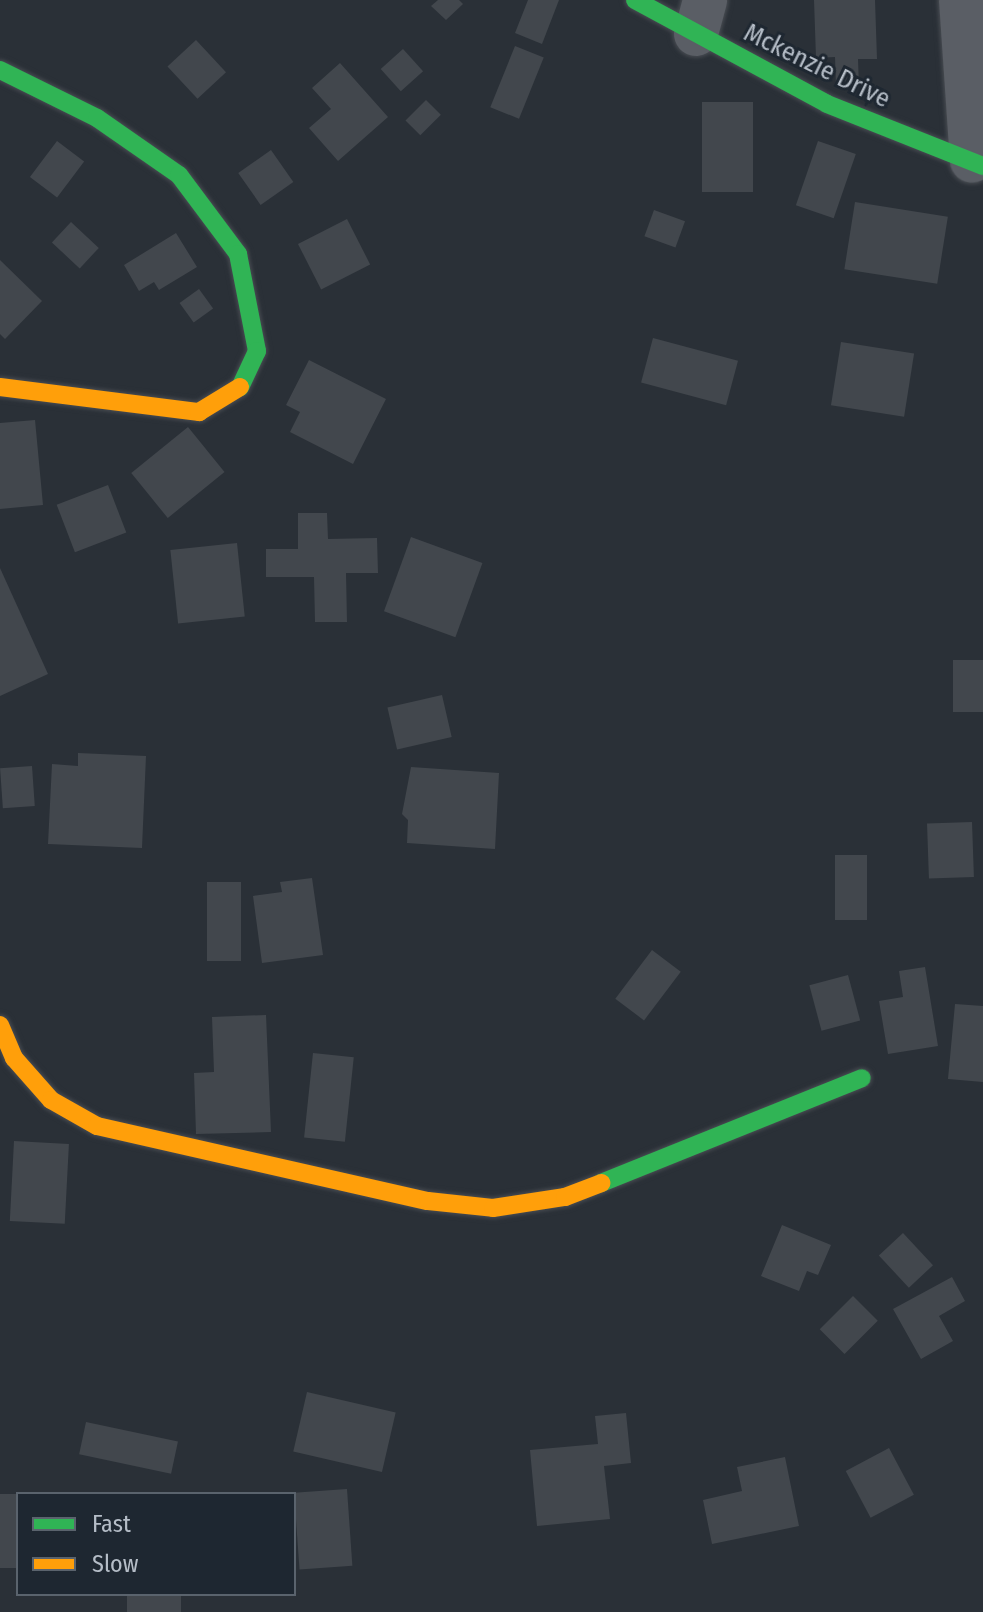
<!DOCTYPE html>
<html>
<head>
<meta charset="utf-8">
<style>
  body { margin:0 }
  #map { position:relative; width:983px; height:1612px; overflow:hidden; background:#2a3037; font-family:"Fira Sans Condensed",sans-serif }
  div>[style] { position:absolute }
  .building>* { inset:0; background:#42474d; transform-origin:0 0 }
  .roads { filter:drop-shadow(0 0 2px #484c52) drop-shadow(0 0 2px #484c52) }
  .street>* { height:44px; margin:-22px; padding:0 22px; transform-origin:22px; border-radius:22px; background:#5a5e65 }
  .fast>* { height:18px; margin:-9px; padding:0 9px; transform-origin:9px; border-radius:9px; background:#30b455 }
  .slow>* { height:18px; margin:-9px; padding:0 9px; transform-origin:9px; border-radius:9px; background:#ff9f0a }
  span { translate:-50% -50%; white-space:nowrap; text-align:center; line-height:1.15; -webkit-text-stroke:6px #1e2731; paint-order:stroke }
  .street-label { font-size:26px; color:#b5bdc7 }
  .legend { position:absolute; left:16px; top:1492px; width:280px; height:104px; box-sizing:border-box; background:#1e2731; border:2px solid #5a636d; margin:0; padding:10px 14px; list-style:none; font-size:24px; color:#b5bdc7 }
  .legend li { display:flex; align-items:center; gap:16px; height:40px }
  .legend b { width:40px; border:2px solid #5a636d }
</style>
</head>
<body>
<div id="map">
  <div class="building">
    <div style="clip-path:polygon(438px 0,459px 0,463px 4px,446px 20px,431px 6px)"></div>
    <div style="clip-path:polygon(528px 0,559px 0,542px 44px,515px 33px)"></div>
    <div style="clip-path:polygon(814px 0,875px 0,877px 59px,858px 59px,859px 87px,836px 87px,835px 57px,816px 58px)"></div>
    <div style="left:196px;top:40px;width:44px;height:39px;rotate:47deg"></div>
    <div style="left:515px;top:46px;width:31px;height:66px;rotate:22deg"></div>
    <div style="left:403px;top:49px;width:30px;height:30px;rotate:48deg"></div>
    <div style="clip-path:polygon(340px 63px,388px 117px,338px 161px,309px 128px,331px 109px,312px 88px)"></div>
    <div style="left:426px;top:100px;width:21px;height:29px;rotate:45deg"></div>
    <div style="left:702px;top:102px;width:51px;height:90px"></div>
    <div style="left:57px;top:141px;width:34px;height:45px;rotate:37deg"></div>
    <div style="left:818px;top:141px;width:40px;height:68px;rotate:19deg"></div>
    <div style="left:271px;top:150px;width:39px;height:40px;rotate:55deg"></div>
    <div style="left:855px;top:202px;width:94px;height:68px;rotate:9deg"></div>
    <div style="left:654px;top:210px;width:33px;height:28px;rotate:20deg"></div>
    <div style="left:347px;top:219px;width:51px;height:55px;rotate:63deg"></div>
    <div style="left:71px;top:222px;width:38px;height:28px;rotate:43deg"></div>
    <div style="clip-path:polygon(176px 233px,197px 267px,159px 290px,154px 282px,139px 291px,124px 265px)"></div>
    <div style="clip-path:polygon(0 260px,42px 301px,5px 339px,0 334px)"></div>
    <div style="left:199px;top:289px;width:24px;height:24px;rotate:54deg"></div>
    <div style="left:653px;top:338px;width:88px;height:46px;rotate:15deg"></div>
    <div style="left:841px;top:342px;width:74px;height:64px;rotate:9deg"></div>
    <div style="clip-path:polygon(309px 360px,386px 399px,353px 464px,290px 432px,300px 412px,286px 405px)"></div>
    <div style="clip-path:polygon(35px 420px,43px 505px,0 509px,0 423px)"></div>
    <div style="left:188px;top:427px;width:58px;height:73px;rotate:51deg"></div>
    <div style="left:108px;top:485px;width:51px;height:55px;rotate:69deg"></div>
    <div style="clip-path:polygon(298px 513px,327px 513px,328px 539px,377px 538px,378px 573px,346px 573px,347px 622px,315px 622px,314px 577px,266px 577px,266px 549px,298px 549px)"></div>
    <div style="left:411px;top:537px;width:76px;height:79px;rotate:20deg"></div>
    <div style="left:237px;top:543px;width:74px;height:67px;rotate:84deg"></div>
    <div style="clip-path:polygon(0 568px,48px 674px,0 696px)"></div>
    <div style="left:983px;top:660px;width:52px;height:30px;rotate:90deg"></div>
    <div style="left:442px;top:695px;width:43px;height:56px;rotate:77deg"></div>
    <div style="clip-path:polygon(78px 753px,146px 756px,142px 848px,48px 844px,52px 764px,78px 766px)"></div>
    <div style="left:32px;top:766px;width:40px;height:32px;rotate:86deg"></div>
    <div style="clip-path:polygon(411px 767px,499px 773px,495px 849px,407px 843px,408px 820px,402px 814px)"></div>
    <div style="left:972px;top:822px;width:55px;height:45px;rotate:88deg"></div>
    <div style="left:835px;top:855px;width:32px;height:65px"></div>
    <div style="clip-path:polygon(312px 878px,323px 955px,262px 963px,253px 896px,282px 892px,280px 882px)"></div>
    <div style="left:207px;top:882px;width:34px;height:79px"></div>
    <div style="left:652px;top:950px;width:36px;height:61px;rotate:37deg"></div>
    <div style="clip-path:polygon(925px 967px,938px 1046px,888px 1054px,879px 1001px,903px 997px,899px 971px)"></div>
    <div style="left:848px;top:975px;width:47px;height:40px;rotate:75deg"></div>
    <div style="clip-path:polygon(955px 1004px,983px 1006px,983px 1082px,948px 1079px)"></div>
    <div style="clip-path:polygon(266px 1015px,271px 1132px,196px 1134px,194px 1073px,214px 1072px,212px 1017px)"></div>
    <div style="left:313px;top:1053px;width:41px;height:85px;rotate:6deg"></div>
    <div style="left:14px;top:1141px;width:55px;height:80px;rotate:3deg"></div>
    <div style="clip-path:polygon(782px 1225px,831px 1245px,818px 1275px,807px 1271px,799px 1291px,761px 1276px)"></div>
    <div style="left:903px;top:1233px;width:44px;height:33px;rotate:47deg"></div>
    <div style="clip-path:polygon(952px 1277px,965px 1301px,939px 1316px,953px 1341px,921px 1359px,893px 1309px)"></div>
    <div style="left:853px;top:1296px;width:35px;height:47px;rotate:45deg"></div>
    <div style="left:307px;top:1392px;width:91px;height:61px;rotate:13deg"></div>
    <div style="clip-path:polygon(626px 1413px,631px 1463px,604px 1466px,610px 1519px,537px 1526px,530px 1450px,598px 1444px,595px 1416px)"></div>
    <div style="left:86px;top:1422px;width:94px;height:33px;rotate:12deg"></div>
    <div style="left:889px;top:1448px;width:53px;height:49px;rotate:62deg"></div>
    <div style="clip-path:polygon(785px 1457px,799px 1526px,712px 1544px,703px 1500px,742px 1491px,737px 1467px)"></div>
    <div style="left:347px;top:1489px;width:77px;height:53px;rotate:86deg"></div>
    <div style="left:0;top:1494px;width:18px;height:74px"></div>
    <div style="left:127px;top:1594px;width:54px;height:18px"></div>
  </div>
  <div class="roads">
    <div class="street">
      <div style="left:961px;top:0;width:161px;rotate:86.1deg"></div>
      <div style="left:696px;top:34px;width:35px;rotate:-75deg"></div>
    </div>
    <div class="fast">
      <div style="left:635px;top:0;width:218px;rotate:28.4deg"></div>
      <div style="left:827px;top:104px;width:168px;rotate:21.7deg"></div>
      <div style="left:0;top:70px;width:108px;rotate:26.3deg"></div>
      <div style="left:97px;top:118px;width:100px;rotate:34.8deg"></div>
      <div style="left:179px;top:175px;width:99px;rotate:53.2deg"></div>
      <div style="left:238px;top:254px;width:99px;rotate:78.9deg"></div>
      <div style="left:257px;top:351px;width:40px;rotate:115deg"></div>
      <div style="left:601px;top:1183px;width:281px;rotate:-21.9deg"></div>
    </div>
    <div class="slow">
      <div style="left:0;top:387px;width:201px;rotate:7.2deg"></div>
      <div style="left:199px;top:412px;width:48px;rotate:-31.4deg"></div>
      <div style="left:0;top:1025px;width:36px;rotate:67deg"></div>
      <div style="left:14px;top:1058px;width:56px;rotate:48.6deg"></div>
      <div style="left:51px;top:1100px;width:53px;rotate:29.5deg"></div>
      <div style="left:97px;top:1126px;width:339px;rotate:12.8deg"></div>
      <div style="left:428px;top:1201px;width:65px;rotate:6.1deg"></div>
      <div style="left:493px;top:1208px;width:73px;rotate:-8.7deg"></div>
      <div style="left:565px;top:1197px;width:39px;rotate:-21deg"></div>
    </div>
  </div>
  <div class="street-label">
    <span style="left:817px;top:66px;rotate:26deg">Mckenzie Drive</span>
  </div>
  <ul class="legend">
  <li><b style="height:10px;background:#30b455"></b>Fast</li>
  <li><b style="height:10px;background:#ff9f0a"></b>Slow</li>
  </ul>
</div>
</body>
</html>
